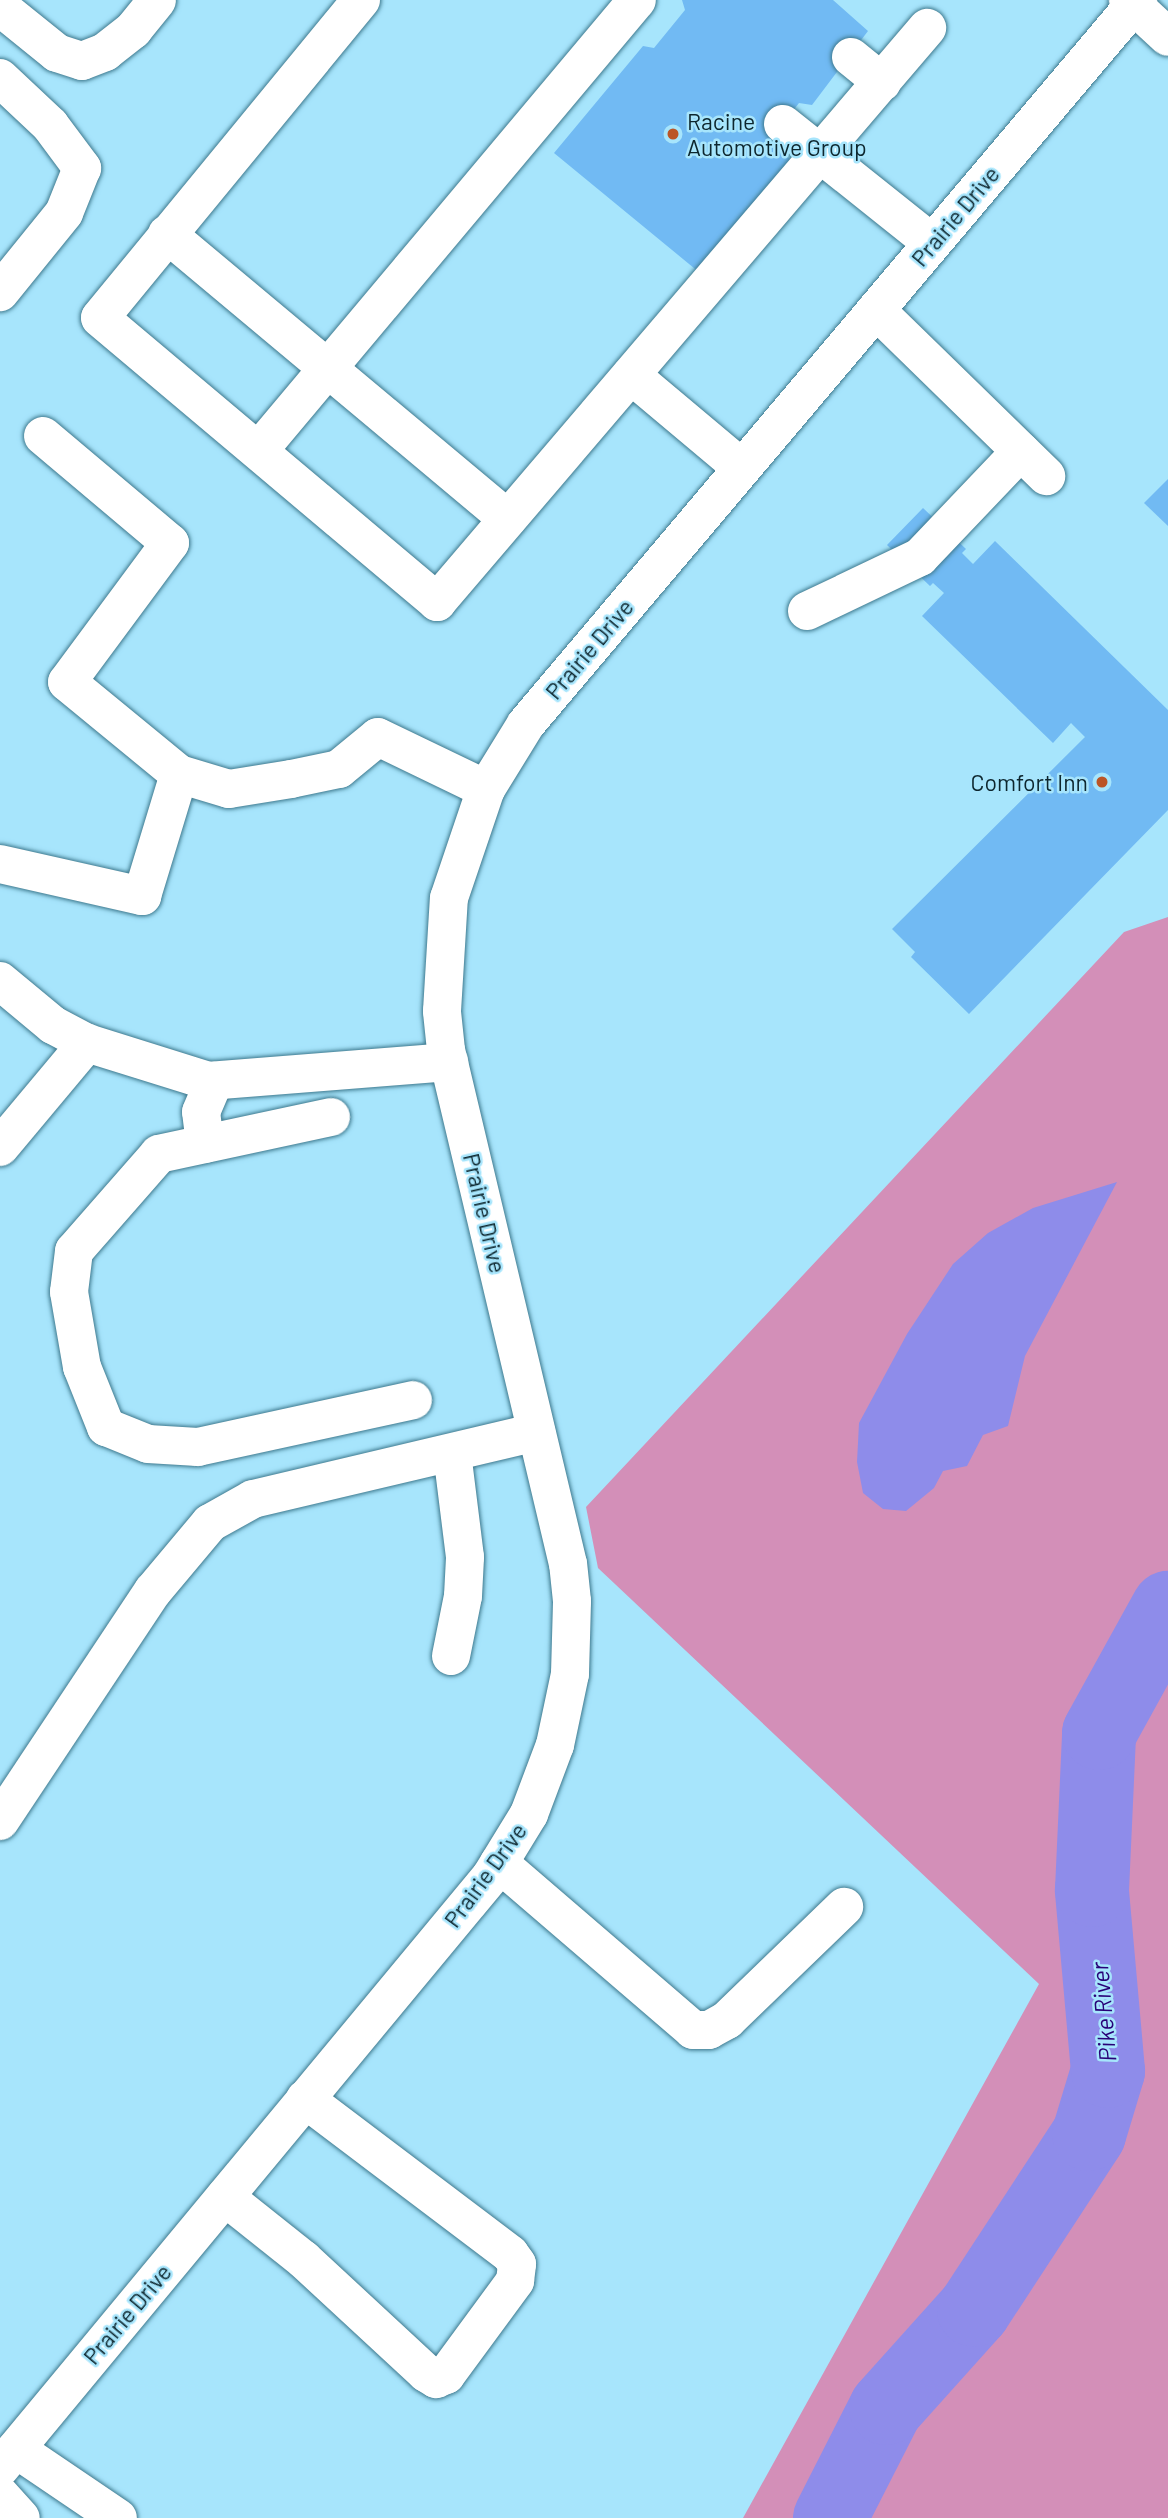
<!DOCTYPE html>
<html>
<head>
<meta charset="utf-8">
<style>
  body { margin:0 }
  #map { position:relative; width:1168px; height:2518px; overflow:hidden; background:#a7e5fc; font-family:Barlow,sans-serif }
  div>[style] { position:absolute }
  .green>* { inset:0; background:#d38fb8 }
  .water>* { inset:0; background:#8e8cea }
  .river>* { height:74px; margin:-37px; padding:0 37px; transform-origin:37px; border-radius:37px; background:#8e8cea }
  .building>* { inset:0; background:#71baf3 }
  .roads { filter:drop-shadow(0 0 2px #3e798e) drop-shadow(0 0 2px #3e798e) }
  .minor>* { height:38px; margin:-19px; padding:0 19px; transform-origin:19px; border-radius:19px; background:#fff }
  .major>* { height:38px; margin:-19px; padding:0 19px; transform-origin:19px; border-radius:19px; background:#fff }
  .dots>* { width:19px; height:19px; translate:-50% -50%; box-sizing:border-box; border:4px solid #a7e5fc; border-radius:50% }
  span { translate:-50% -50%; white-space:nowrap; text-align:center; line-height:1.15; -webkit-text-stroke:5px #a7e5fc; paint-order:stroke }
  .poi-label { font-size:23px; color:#0d262e }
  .left { translate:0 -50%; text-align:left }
  .right { translate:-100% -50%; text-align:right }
  .street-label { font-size:23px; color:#0d262e }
  .water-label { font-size:24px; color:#280177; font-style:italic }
</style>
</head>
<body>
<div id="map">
  <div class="green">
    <div style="clip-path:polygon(1168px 917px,1168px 2518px,743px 2518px,1039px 1984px,598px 1568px,586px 1507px,1124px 932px)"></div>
  </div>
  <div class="water">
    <div style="clip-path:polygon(1117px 1182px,1025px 1356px,1008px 1426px,983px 1435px,967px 1466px,943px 1471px,934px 1488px,906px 1511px,883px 1509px,863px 1493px,857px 1462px,859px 1423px,907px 1334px,953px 1264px,988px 1233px,1033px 1208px)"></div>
  </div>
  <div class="river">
    <div style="left:830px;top:2518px;width:123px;rotate:-63deg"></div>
    <div style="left:886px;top:2408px;width:132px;rotate:-48.1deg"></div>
    <div style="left:974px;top:2310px;width:210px;rotate:-56.8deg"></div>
    <div style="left:1089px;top:2134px;width:66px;rotate:-73.2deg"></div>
    <div style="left:1108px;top:2071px;width:182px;rotate:-95.1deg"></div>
    <div style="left:1092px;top:1890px;width:157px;rotate:-87.4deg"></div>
    <div style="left:1099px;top:1733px;width:143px;rotate:-61.1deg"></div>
  </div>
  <div class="building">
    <div style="clip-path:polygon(682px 0,833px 0,868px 31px,812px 105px,799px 103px,770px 140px,791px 160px,700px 273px,554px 153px,643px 46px,654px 48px,685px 10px)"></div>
    <div style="clip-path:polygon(1168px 479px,1168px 526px,1144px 503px)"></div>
    <div style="clip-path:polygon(923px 508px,966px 549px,962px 553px,973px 564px,995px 541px,1168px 710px,1168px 810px,969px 1014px,911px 957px,915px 952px,892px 929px,1085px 737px,1071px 723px,1053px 743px,922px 616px,944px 593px,933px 583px,930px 586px,887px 545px)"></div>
  </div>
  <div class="roads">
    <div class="minor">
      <div style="left:361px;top:0;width:411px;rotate:129.4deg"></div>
      <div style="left:100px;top:318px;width:441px;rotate:40.1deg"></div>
      <div style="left:437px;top:602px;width:755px;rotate:-49.51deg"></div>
      <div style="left:0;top:7px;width:73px;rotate:38.9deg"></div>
      <div style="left:57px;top:53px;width:26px;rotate:18deg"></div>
      <div style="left:82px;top:61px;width:25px;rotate:-21deg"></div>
      <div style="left:105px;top:52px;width:36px;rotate:-38deg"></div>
      <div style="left:133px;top:30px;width:38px;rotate:-51deg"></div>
      <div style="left:851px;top:57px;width:40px;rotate:39deg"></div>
      <div style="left:0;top:78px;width:69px;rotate:43.2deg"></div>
      <div style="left:50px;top:125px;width:54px;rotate:53.3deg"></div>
      <div style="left:82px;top:168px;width:48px;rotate:111.8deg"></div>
      <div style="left:64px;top:213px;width:102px;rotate:129deg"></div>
      <div style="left:783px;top:124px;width:191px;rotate:38.6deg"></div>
      <div style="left:167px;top:234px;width:444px;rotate:39.9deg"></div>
      <div style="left:876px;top:310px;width:238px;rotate:44.3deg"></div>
      <div style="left:631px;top:375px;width:145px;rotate:40deg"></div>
      <div style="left:43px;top:436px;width:166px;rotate:40.1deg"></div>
      <div style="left:170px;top:543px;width:173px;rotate:126.5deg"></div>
      <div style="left:67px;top:682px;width:145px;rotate:39.4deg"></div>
      <div style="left:179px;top:774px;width:52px;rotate:16.7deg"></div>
      <div style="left:229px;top:789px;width:63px;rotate:-9.2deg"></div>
      <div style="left:291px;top:779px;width:49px;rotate:-11.8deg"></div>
      <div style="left:339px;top:769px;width:50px;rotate:-39.4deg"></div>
      <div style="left:378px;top:737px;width:120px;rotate:25.7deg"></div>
      <div style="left:260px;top:449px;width:586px;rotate:-49.98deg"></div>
      <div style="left:807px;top:611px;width:125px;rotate:-25.5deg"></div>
      <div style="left:920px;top:557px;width:146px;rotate:-46.4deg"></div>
      <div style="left:0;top:864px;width:146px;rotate:12.7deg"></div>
      <div style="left:142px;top:896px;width:127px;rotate:-73.1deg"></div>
      <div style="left:0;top:981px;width:69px;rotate:39.7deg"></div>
      <div style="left:53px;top:1025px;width:38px;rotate:28deg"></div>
      <div style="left:87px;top:1043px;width:127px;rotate:17.4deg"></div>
      <div style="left:208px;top:1081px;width:242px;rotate:-4.5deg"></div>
      <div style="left:331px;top:1117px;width:176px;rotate:167.9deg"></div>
      <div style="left:159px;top:1154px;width:129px;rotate:131.2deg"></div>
      <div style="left:74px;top:1251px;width:41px;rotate:97deg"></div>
      <div style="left:69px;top:1292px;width:76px;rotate:80.2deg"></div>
      <div style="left:82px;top:1367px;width:65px;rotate:68.2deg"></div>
      <div style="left:106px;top:1427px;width:45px;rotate:22deg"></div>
      <div style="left:148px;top:1444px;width:50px;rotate:3.4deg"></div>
      <div style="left:198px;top:1447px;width:220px;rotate:-12.3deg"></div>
      <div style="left:205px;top:1144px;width:32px;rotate:-97deg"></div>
      <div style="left:201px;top:1112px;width:34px;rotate:-67deg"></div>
      <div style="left:0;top:1147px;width:136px;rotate:-50.1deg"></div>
      <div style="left:451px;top:1656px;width:61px;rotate:-78.7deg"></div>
      <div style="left:463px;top:1596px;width:39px;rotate:-87deg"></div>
      <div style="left:465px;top:1557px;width:105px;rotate:-97.1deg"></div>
      <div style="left:0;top:1821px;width:276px;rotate:-56.4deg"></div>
      <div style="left:153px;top:1591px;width:89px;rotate:-50deg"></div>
      <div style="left:210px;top:1523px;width:49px;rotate:-29.2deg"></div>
      <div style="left:253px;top:1499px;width:291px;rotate:-13.3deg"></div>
      <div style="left:499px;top:1863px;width:256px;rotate:40.7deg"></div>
      <div style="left:693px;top:2030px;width:16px"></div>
      <div style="left:709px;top:2030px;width:21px;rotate:-29deg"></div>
      <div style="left:727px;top:2020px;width:163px;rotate:-44deg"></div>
      <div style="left:225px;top:2197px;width:100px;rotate:38.5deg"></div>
      <div style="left:303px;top:2259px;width:168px;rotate:42.8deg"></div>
      <div style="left:426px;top:2373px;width:12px;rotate:31deg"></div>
      <div style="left:436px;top:2379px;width:11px;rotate:-22deg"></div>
      <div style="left:446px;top:2375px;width:117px;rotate:-53.7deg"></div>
      <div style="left:515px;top:2281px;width:17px;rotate:-83deg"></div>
      <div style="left:517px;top:2264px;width:12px;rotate:-125deg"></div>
      <div style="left:510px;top:2254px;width:257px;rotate:-142.9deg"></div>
      <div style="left:16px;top:2449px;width:123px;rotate:34.1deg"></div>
      <div style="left:0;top:2468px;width:769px;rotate:-50.33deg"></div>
      <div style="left:491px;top:1876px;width:73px;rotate:-58.5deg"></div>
      <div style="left:529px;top:1814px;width:74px;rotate:-69.4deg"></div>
      <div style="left:555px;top:1745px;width:73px;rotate:-78.1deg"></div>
      <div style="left:570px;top:1674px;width:73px;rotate:-88.4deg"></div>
      <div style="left:572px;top:1601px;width:37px;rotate:-96deg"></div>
      <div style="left:568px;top:1564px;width:528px;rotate:-103.35deg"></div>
      <div style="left:446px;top:1050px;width:39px;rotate:-96deg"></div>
      <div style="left:442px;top:1011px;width:113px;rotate:-86.5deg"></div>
      <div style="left:449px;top:898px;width:115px;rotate:-71.3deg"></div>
      <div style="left:486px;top:789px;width:76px;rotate:-58.4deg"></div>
      <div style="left:526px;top:724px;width:948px;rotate:-49.79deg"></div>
      <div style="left:0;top:2495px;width:31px;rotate:48deg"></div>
    </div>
    <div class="major">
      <div style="left:1128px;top:0;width:54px;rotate:42.8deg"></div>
    </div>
  </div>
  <div class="dots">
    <div style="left:673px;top:134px;background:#bb5526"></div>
    <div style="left:1102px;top:782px;background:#bb5526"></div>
  </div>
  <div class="poi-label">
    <span class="left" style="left:687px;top:134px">Racine<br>Automotive Group</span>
    <span class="right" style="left:1088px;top:782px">Comfort Inn</span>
  </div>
  <div class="street-label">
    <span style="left:955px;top:216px;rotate:-50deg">Prairie Drive</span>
    <span style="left:589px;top:649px;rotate:-50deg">Prairie Drive</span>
    <span style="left:485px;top:1213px;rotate:77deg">Prairie Drive</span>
    <span style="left:485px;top:1875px;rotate:-54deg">Prairie Drive</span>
    <span style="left:127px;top:2314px;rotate:-50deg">Prairie Drive</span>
  </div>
  <div class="water-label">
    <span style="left:1103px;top:2012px;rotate:-95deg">Pike River</span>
  </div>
</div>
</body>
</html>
